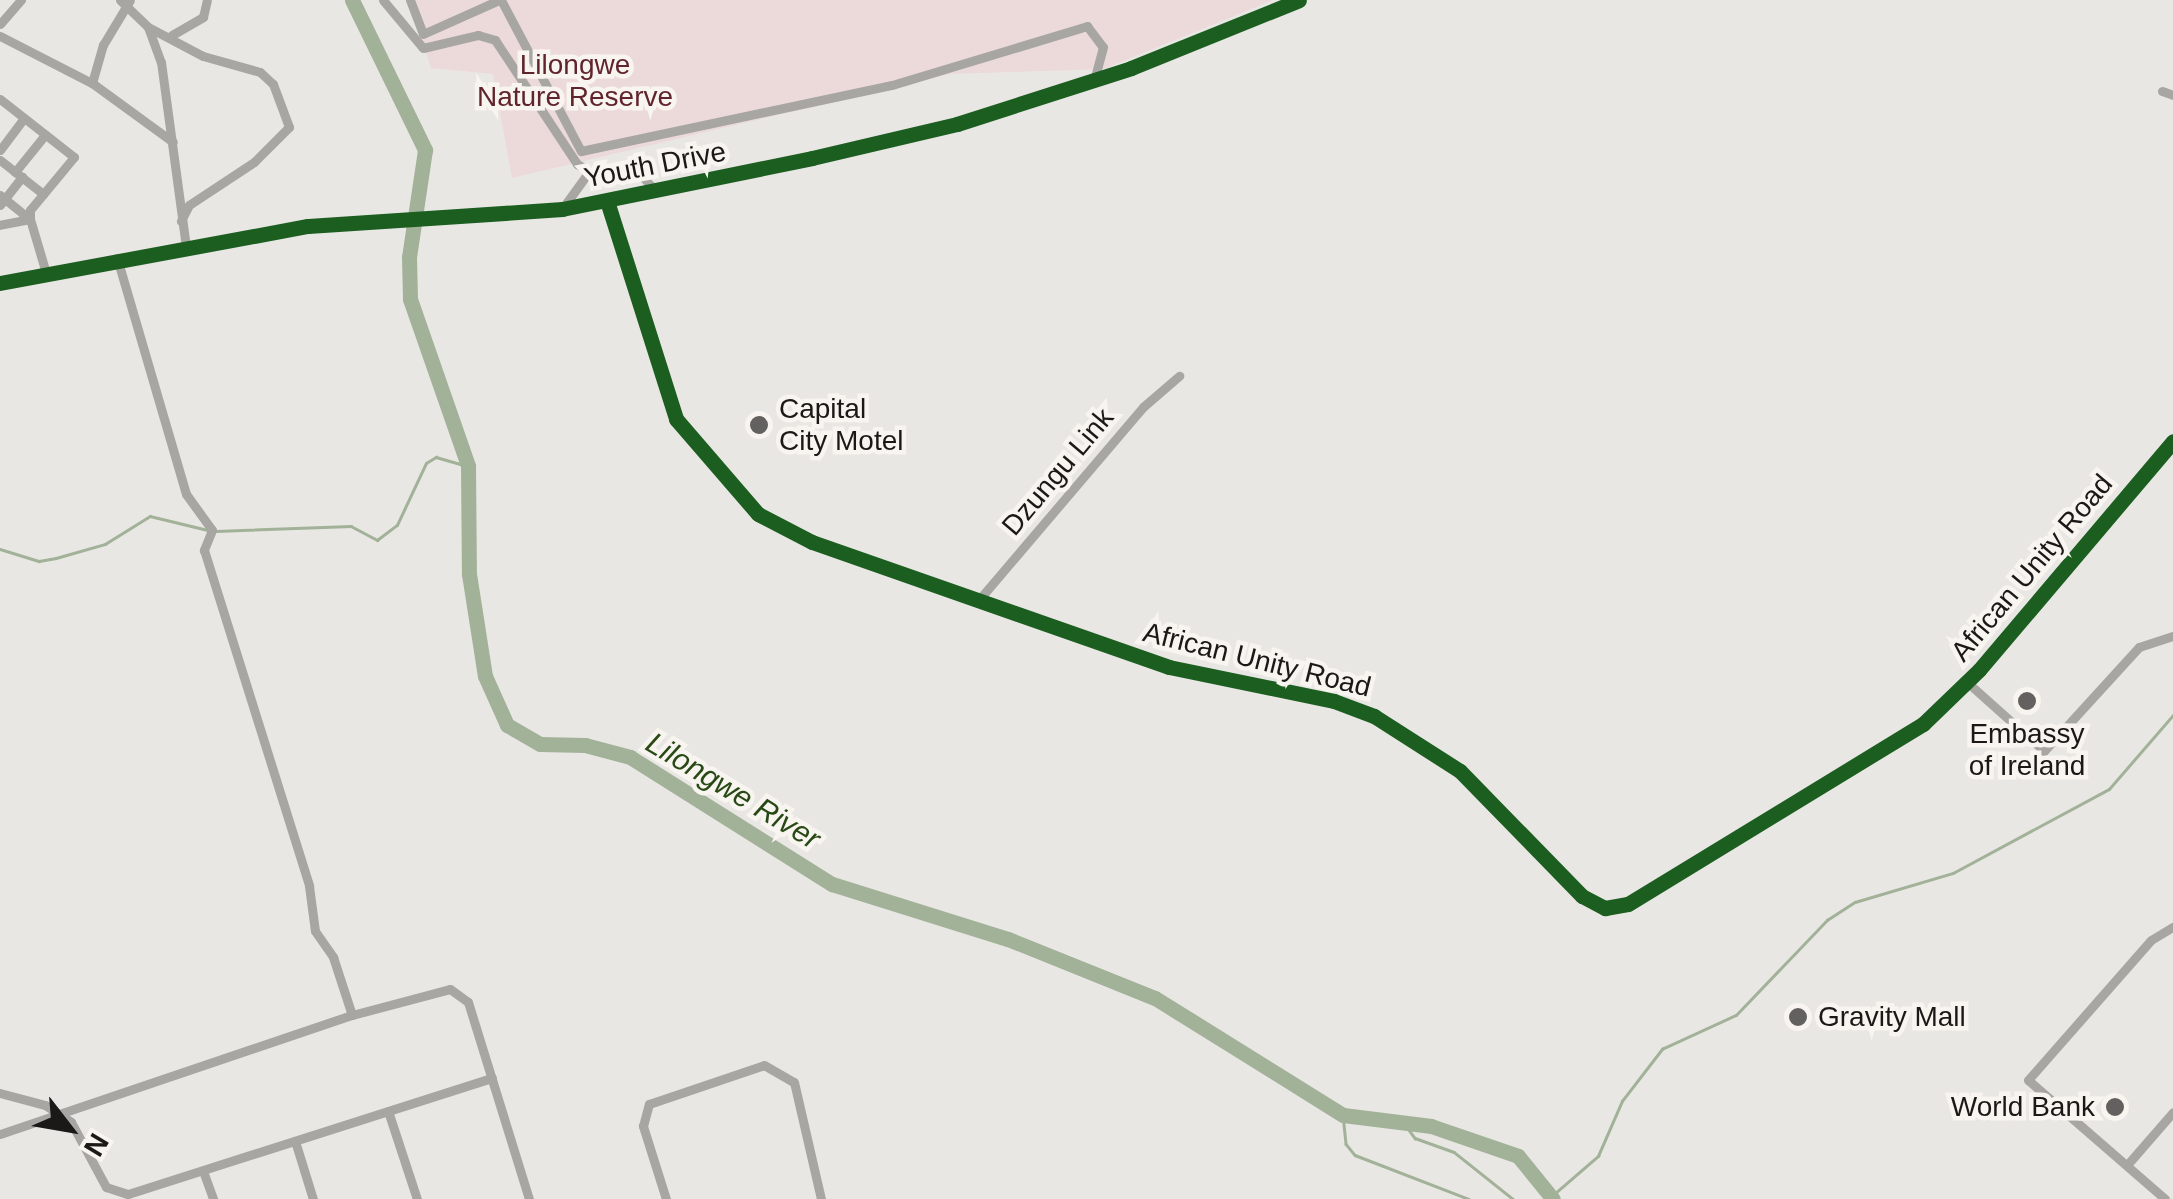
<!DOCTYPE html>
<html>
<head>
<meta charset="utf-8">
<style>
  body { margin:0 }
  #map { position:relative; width:2173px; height:1199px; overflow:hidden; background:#e9e7e4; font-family:Arial,sans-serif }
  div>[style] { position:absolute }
  .green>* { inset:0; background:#ecdada }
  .stream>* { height:2.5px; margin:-1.25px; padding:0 1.25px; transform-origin:1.25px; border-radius:1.25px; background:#a2b298 }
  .river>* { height:15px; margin:-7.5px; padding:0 7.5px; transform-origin:7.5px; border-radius:7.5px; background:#a2b298 }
  .minor>* { height:9px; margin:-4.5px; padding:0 4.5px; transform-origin:4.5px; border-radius:4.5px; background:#a7a6a3 }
  .tertiary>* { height:11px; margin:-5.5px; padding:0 5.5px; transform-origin:5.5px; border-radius:5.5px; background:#a7a6a3 }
  .cycleway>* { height:15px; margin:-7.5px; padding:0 7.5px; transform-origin:7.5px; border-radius:7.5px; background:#1b5e20 }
  .dots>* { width:28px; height:28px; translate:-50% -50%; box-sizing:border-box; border:5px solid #f8f4ef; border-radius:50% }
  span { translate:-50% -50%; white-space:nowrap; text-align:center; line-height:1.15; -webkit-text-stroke:9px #f8f4ef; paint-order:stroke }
  .park-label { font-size:28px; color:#60242c }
  .street-label { font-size:28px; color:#1a1917 }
  .poi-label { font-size:28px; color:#1a1917 }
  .left { translate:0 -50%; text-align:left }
  .right { translate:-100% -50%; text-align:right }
  .water-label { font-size:30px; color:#284915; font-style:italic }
  .north { position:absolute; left:20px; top:1079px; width:100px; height:100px; -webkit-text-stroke:8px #f8f4ef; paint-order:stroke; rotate:121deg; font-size:28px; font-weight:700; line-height:40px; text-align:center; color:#1a1917 }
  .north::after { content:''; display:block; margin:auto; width:35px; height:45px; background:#1a1917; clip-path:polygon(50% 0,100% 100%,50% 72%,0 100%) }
</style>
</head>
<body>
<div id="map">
  <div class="green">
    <div style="clip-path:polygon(408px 0,1273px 0,1104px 69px,951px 74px,512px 178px,493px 74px,431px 68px)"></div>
  </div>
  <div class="stream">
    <div style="left:216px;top:531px;width:135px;rotate:-2.1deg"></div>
    <div style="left:351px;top:526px;width:30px;rotate:28deg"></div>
    <div style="left:377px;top:540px;width:25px;rotate:-37deg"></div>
    <div style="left:397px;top:525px;width:68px;rotate:-64.9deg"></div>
    <div style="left:426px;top:463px;width:12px;rotate:-31deg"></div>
    <div style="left:436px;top:457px;width:33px;rotate:16deg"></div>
    <div style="left:0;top:549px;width:41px;rotate:17.1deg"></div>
    <div style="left:39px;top:561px;width:17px;rotate:-10deg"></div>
    <div style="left:56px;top:558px;width:51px;rotate:-15.9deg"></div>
    <div style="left:105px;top:544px;width:53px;rotate:-31.9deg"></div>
    <div style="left:150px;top:516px;width:60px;rotate:13.6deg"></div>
    <div style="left:1343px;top:1115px;width:29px;rotate:84deg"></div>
    <div style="left:1346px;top:1144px;width:14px;rotate:51deg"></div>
    <div style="left:1355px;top:1155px;width:122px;rotate:21.1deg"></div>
    <div style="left:1404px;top:1123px;width:19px;rotate:54deg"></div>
    <div style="left:1415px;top:1138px;width:41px;rotate:19.7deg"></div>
    <div style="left:1454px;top:1152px;width:75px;rotate:38.5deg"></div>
    <div style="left:1553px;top:1195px;width:60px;rotate:-40.9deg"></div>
    <div style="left:1598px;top:1156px;width:60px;rotate:-66.4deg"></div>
    <div style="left:1622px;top:1101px;width:66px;rotate:-52.4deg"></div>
    <div style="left:1662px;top:1049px;width:81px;rotate:-24.7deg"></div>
    <div style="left:1736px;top:1015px;width:132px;rotate:-46.2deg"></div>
    <div style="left:1827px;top:920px;width:33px;rotate:-33deg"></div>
    <div style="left:1855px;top:902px;width:102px;rotate:-16.5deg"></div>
    <div style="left:1953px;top:873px;width:177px;rotate:-28.3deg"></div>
    <div style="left:2109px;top:789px;width:98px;rotate:-49.1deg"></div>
  </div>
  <div class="river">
    <div style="left:352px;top:0;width:167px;rotate:64deg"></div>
    <div style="left:425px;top:150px;width:108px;rotate:98.5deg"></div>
    <div style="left:409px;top:257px;width:42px;rotate:88.6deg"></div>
    <div style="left:410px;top:299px;width:177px;rotate:70.8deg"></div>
    <div style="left:468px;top:466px;width:108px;rotate:89.5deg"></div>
    <div style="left:469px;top:574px;width:103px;rotate:81.1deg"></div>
    <div style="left:485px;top:676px;width:54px;rotate:65.8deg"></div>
    <div style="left:507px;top:725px;width:38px;rotate:30deg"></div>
    <div style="left:540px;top:744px;width:45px;rotate:1.3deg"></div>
    <div style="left:585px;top:745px;width:47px;rotate:14.9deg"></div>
    <div style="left:630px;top:757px;width:239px;rotate:32.2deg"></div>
    <div style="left:832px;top:884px;width:184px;rotate:17.4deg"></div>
    <div style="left:1008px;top:939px;width:158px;rotate:21.9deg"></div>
    <div style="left:1155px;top:998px;width:221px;rotate:31.9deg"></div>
    <div style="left:1343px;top:1115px;width:89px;rotate:7.1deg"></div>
    <div style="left:1431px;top:1126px;width:92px;rotate:19deg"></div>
    <div style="left:1518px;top:1156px;width:55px;rotate:50.9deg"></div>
  </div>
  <div class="minor">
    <div style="left:120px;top:0;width:39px;rotate:44deg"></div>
    <div style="left:148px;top:27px;width:37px;rotate:70deg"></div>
    <div style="left:161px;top:62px;width:186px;rotate:82.3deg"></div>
    <div style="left:383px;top:0;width:62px;rotate:50.2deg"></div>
    <div style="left:423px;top:48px;width:57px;rotate:-13.3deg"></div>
    <div style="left:478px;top:35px;width:18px;rotate:16deg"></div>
    <div style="left:495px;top:40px;width:149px;rotate:56.5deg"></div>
    <div style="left:577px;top:164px;width:21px;rotate:29deg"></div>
    <div style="left:595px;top:174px;width:44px;rotate:-1.3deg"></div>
    <div style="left:639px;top:173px;width:25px;rotate:47deg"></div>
    <div style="left:410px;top:0;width:36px;rotate:69deg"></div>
    <div style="left:423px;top:34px;width:83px;rotate:-24.1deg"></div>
    <div style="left:501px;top:0;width:171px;rotate:62.1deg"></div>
    <div style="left:581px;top:151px;width:318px;rotate:-12deg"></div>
    <div style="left:892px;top:85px;width:204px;rotate:-16.8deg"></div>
    <div style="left:1087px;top:26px;width:26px;rotate:53deg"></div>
    <div style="left:1103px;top:47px;width:34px;rotate:105deg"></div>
    <div style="left:0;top:24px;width:32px;rotate:-49deg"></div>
    <div style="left:148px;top:27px;width:62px;rotate:27.8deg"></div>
    <div style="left:203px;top:56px;width:59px;rotate:15.7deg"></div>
    <div style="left:260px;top:72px;width:18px;rotate:43deg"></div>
    <div style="left:273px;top:84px;width:46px;rotate:69.6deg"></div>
    <div style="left:289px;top:127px;width:49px;rotate:135deg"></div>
    <div style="left:254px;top:162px;width:78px;rotate:146.5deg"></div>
    <div style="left:189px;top:205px;width:18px;rotate:117deg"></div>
    <div style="left:172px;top:35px;width:36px;rotate:-30deg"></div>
    <div style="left:203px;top:17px;width:17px;rotate:-77deg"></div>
    <div style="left:0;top:36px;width:103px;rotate:27.1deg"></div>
    <div style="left:92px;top:83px;width:100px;rotate:36.1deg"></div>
    <div style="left:92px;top:83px;width:40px;rotate:-74deg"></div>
    <div style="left:103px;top:45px;width:52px;rotate:-59deg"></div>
    <div style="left:2162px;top:91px;width:12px;rotate:20deg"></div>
    <div style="left:0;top:99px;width:94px;rotate:38.1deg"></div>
    <div style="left:74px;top:157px;width:69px;rotate:129.7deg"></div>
    <div style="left:30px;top:210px;width:9px;rotate:90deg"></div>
    <div style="left:30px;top:219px;width:31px;rotate:169deg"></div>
    <div style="left:0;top:150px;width:40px;rotate:-53deg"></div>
    <div style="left:0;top:160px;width:55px;rotate:38.3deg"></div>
    <div style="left:15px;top:172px;width:48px;rotate:-51deg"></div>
    <div style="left:0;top:195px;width:38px;rotate:39deg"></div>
    <div style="left:30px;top:219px;width:56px;rotate:73.5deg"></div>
    <div style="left:607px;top:201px;width:229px;rotate:72.4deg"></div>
    <div style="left:676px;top:419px;width:125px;rotate:49.2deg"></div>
    <div style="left:758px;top:514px;width:61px;rotate:27.4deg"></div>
    <div style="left:812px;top:542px;width:378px;rotate:19.3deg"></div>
    <div style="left:1169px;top:667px;width:168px;rotate:11.6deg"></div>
    <div style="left:1334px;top:701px;width:43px;rotate:20.6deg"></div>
    <div style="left:1374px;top:716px;width:102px;rotate:32.6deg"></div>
    <div style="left:1460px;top:771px;width:175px;rotate:45.7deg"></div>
    <div style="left:1582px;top:896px;width:26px;rotate:28deg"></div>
    <div style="left:1605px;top:908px;width:23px;rotate:-10deg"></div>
    <div style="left:1628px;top:904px;width:346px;rotate:-31.4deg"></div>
    <div style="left:1923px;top:724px;width:78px;rotate:-44deg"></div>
    <div style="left:1979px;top:670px;width:300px;rotate:-49.7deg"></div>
    <div style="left:0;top:205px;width:36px;rotate:-52deg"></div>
    <div style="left:562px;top:209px;width:44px;rotate:-54.2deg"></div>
    <div style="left:117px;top:258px;width:246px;rotate:73.7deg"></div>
    <div style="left:186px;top:494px;width:44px;rotate:54.2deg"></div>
    <div style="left:212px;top:530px;width:22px;rotate:112deg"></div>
    <div style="left:204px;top:550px;width:352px;rotate:72.6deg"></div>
    <div style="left:309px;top:886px;width:45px;rotate:82.4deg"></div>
    <div style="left:315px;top:931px;width:32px;rotate:55deg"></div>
    <div style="left:333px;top:957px;width:61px;rotate:71.9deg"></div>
    <div style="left:977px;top:602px;width:256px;rotate:-49.6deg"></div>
    <div style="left:1143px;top:407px;width:48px;rotate:-40.7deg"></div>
    <div style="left:1968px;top:683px;width:102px;rotate:41.8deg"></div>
    <div style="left:2044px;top:751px;width:141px;rotate:-47.6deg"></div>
    <div style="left:2139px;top:647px;width:36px;rotate:-18deg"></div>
    <div style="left:0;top:1093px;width:47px;rotate:14.9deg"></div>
    <div style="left:45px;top:1105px;width:31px;rotate:33deg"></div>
    <div style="left:71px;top:1122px;width:74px;rotate:61.7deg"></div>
    <div style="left:106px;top:1187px;width:23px;rotate:18deg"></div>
    <div style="left:128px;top:1194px;width:382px;rotate:-17.7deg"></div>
    <div style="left:388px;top:1111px;width:93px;rotate:71.8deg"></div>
    <div style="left:0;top:1134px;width:372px;rotate:-18.7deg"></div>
    <div style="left:352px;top:1015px;width:101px;rotate:-14.9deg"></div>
    <div style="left:450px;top:989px;width:22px;rotate:36deg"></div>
    <div style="left:468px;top:1002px;width:206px;rotate:72.8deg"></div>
    <div style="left:295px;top:1141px;width:61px;rotate:72.8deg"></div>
    <div style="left:2127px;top:1165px;width:70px;rotate:-49deg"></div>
    <div style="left:203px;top:1171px;width:30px;rotate:70deg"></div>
    <div style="left:666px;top:1199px;width:77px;rotate:-107.5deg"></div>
    <div style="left:643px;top:1126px;width:23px;rotate:-75deg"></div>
    <div style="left:649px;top:1104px;width:121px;rotate:-18.7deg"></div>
    <div style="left:764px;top:1065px;width:34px;rotate:30deg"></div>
    <div style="left:794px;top:1082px;width:120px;rotate:77deg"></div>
    <div style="left:2165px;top:1199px;width:181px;rotate:-139deg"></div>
    <div style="left:2028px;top:1080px;width:186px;rotate:-48.7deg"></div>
    <div style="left:2151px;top:940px;width:26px;rotate:-31deg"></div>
  </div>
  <div class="tertiary">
    <div style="left:0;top:283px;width:313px;rotate:-10.5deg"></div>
    <div style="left:308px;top:226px;width:255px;rotate:-3.8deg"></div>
    <div style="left:562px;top:209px;width:255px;rotate:-11.5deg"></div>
    <div style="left:812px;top:158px;width:149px;rotate:-13.2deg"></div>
    <div style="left:957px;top:124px;width:183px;rotate:-17.8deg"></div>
    <div style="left:1131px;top:68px;width:181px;rotate:-22deg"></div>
  </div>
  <div class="cycleway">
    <div style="left:607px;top:201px;width:229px;rotate:72.4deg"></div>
    <div style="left:676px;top:419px;width:125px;rotate:49.2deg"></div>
    <div style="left:758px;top:514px;width:61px;rotate:27.4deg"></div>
    <div style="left:812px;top:542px;width:378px;rotate:19.3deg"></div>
    <div style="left:1169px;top:667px;width:168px;rotate:11.6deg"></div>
    <div style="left:1334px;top:701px;width:43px;rotate:20.6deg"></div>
    <div style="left:1374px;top:716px;width:102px;rotate:32.6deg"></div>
    <div style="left:1460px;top:771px;width:175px;rotate:45.7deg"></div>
    <div style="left:1582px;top:896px;width:26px;rotate:28deg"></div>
    <div style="left:1605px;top:908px;width:23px;rotate:-10deg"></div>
    <div style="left:1628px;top:904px;width:346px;rotate:-31.4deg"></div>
    <div style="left:1923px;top:724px;width:78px;rotate:-44deg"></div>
    <div style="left:1979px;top:670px;width:300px;rotate:-49.7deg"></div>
    <div style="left:0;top:283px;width:313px;rotate:-10.5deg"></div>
    <div style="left:308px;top:226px;width:255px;rotate:-3.8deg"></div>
    <div style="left:562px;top:209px;width:255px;rotate:-11.5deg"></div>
    <div style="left:812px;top:158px;width:149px;rotate:-13.2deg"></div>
    <div style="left:957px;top:124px;width:183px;rotate:-17.8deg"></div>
    <div style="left:1131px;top:68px;width:181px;rotate:-22deg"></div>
  </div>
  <div class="dots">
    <div style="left:759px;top:425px;background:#62615f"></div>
    <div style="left:2027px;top:701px;background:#62615f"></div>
    <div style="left:1798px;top:1017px;background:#62615f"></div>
    <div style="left:2115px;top:1107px;background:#62615f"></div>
  </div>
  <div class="park-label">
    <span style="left:575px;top:81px">Lilongwe<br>Nature Reserve</span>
  </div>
  <div class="street-label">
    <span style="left:655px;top:165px;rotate:-11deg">Youth Drive</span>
    <span style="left:1058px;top:472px;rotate:-50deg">Dzungu Link</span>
    <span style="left:2032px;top:568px;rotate:-50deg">African Unity Road</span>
    <span style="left:1257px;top:660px;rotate:14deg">African Unity Road</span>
  </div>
  <div class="poi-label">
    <span class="left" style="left:779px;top:425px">Capital<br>City Motel</span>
    <span style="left:2027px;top:750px">Embassy<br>of Ireland</span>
    <span class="left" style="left:1818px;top:1017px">Gravity Mall</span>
    <span class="right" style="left:2095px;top:1107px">World Bank</span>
  </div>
  <div class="water-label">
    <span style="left:733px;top:791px;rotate:31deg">Lilongwe River</span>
  </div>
  <div class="north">N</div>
</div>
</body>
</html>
